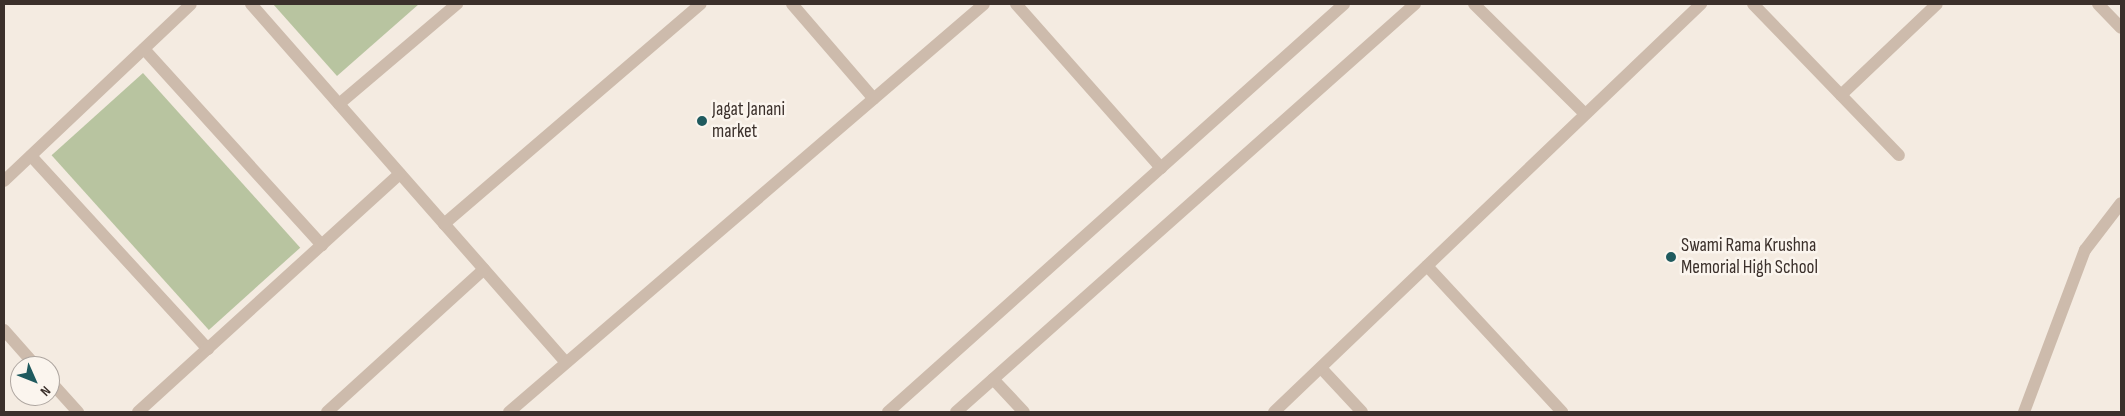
<!DOCTYPE html>
<html>
<head>
<meta charset="utf-8">
<style>
  body { margin:0 }
  #map { position:relative; width:2125px; height:416px; overflow:hidden; background:#f4ebe1; font-family:"Sofia Sans Condensed",sans-serif }
  div>[style] { position:absolute }
  .green>* { inset:0; background:#b8c4a0; transform-origin:0 0 }
  .minor>* { height:12px; margin:-6px; padding:0 6px; transform-origin:6px; border-radius:6px; background:#cdbbac }
  .dots>* { width:14px; height:14px; translate:-50% -50%; box-sizing:border-box; border:2px solid #fbf5ee; border-radius:50% }
  span { translate:-50% -50%; white-space:nowrap; text-align:center; line-height:1.15; -webkit-text-stroke:5px #fbf5ee; paint-order:stroke }
  .poi-label { font-size:19px; color:#3b302b }
  .left { translate:0 -50%; text-align:left }
  .frame { position:absolute; inset:0; border:5px solid #3b302b; pointer-events:none }
  .north { position:absolute; left:10px; top:356px; width:50px; height:50px; box-sizing:border-box; background:#fbf5ee; border:1px solid #aea6a0; border-radius:50%; rotate:134deg; font-size:14px; font-weight:700; line-height:20px; text-align:center; color:#3b302b }
  .north::after { content:''; display:block; margin:auto; width:18px; height:22px; background:#1f5a5e; clip-path:polygon(50% 0,100% 100%,50% 72%,0 100%) }
</style>
</head>
<body>
<div id="map">
  <div class="green">
    <div style="clip-path:polygon(273px 4px,419px 4px,337px 76px)"></div>
    <div style="left:143px;top:73px;width:235px;height:123px;rotate:48deg"></div>
  </div>
  <div class="minor">
    <div style="left:251px;top:4px;width:477px;rotate:48.7deg"></div>
    <div style="left:792px;top:4px;width:125px;rotate:49.2deg"></div>
    <div style="left:1016px;top:4px;width:219px;rotate:48.5deg"></div>
    <div style="left:1474px;top:4px;width:156px;rotate:44.7deg"></div>
    <div style="left:1753px;top:4px;width:210px;rotate:46deg"></div>
    <div style="left:2098px;top:4px;width:33px;rotate:46deg"></div>
    <div style="left:144px;top:49px;width:265px;rotate:47.8deg"></div>
    <div style="left:1841px;top:95px;width:132px;rotate:-43.5deg"></div>
    <div style="left:339px;top:104px;width:155px;rotate:-40.3deg"></div>
    <div style="left:31px;top:156px;width:262px;rotate:47.5deg"></div>
    <div style="left:4px;top:181px;width:257px;rotate:-43.4deg"></div>
    <div style="left:444px;top:224px;width:338px;rotate:-40.6deg"></div>
    <div style="left:1427px;top:266px;width:199px;rotate:47.2deg"></div>
    <div style="left:4px;top:330px;width:48px;rotate:48.4deg"></div>
    <div style="left:1321px;top:368px;width:60px;rotate:47deg"></div>
    <div style="left:993px;top:379px;width:45px;rotate:46.8deg"></div>
    <div style="left:50px;top:381px;width:42px;rotate:47.9deg"></div>
    <div style="left:138px;top:412px;width:354px;rotate:-42.3deg"></div>
    <div style="left:327px;top:412px;width:212px;rotate:-42.3deg"></div>
    <div style="left:509px;top:412px;width:626px;rotate:-40.66deg"></div>
    <div style="left:888px;top:412px;width:612px;rotate:-41.82deg"></div>
    <div style="left:956px;top:412px;width:614px;rotate:-41.63deg"></div>
    <div style="left:1274px;top:412px;width:591px;rotate:-43.7deg"></div>
    <div style="left:2024px;top:412px;width:173px;rotate:-69.4deg"></div>
    <div style="left:2085px;top:250px;width:59px;rotate:-52.5deg"></div>
  </div>
  <div class="dots">
    <div style="left:702px;top:121px;background:#1f5a5e"></div>
    <div style="left:1671px;top:257px;background:#1f5a5e"></div>
  </div>
  <div class="poi-label">
    <span class="left" style="left:712px;top:121px">Jagat Janani<br>market</span>
    <span class="left" style="left:1681px;top:257px">Swami Rama Krushna<br>Memorial High School</span>
  </div>
  <div class="frame"></div>
  <div class="north">N</div>
</div>
</body>
</html>
